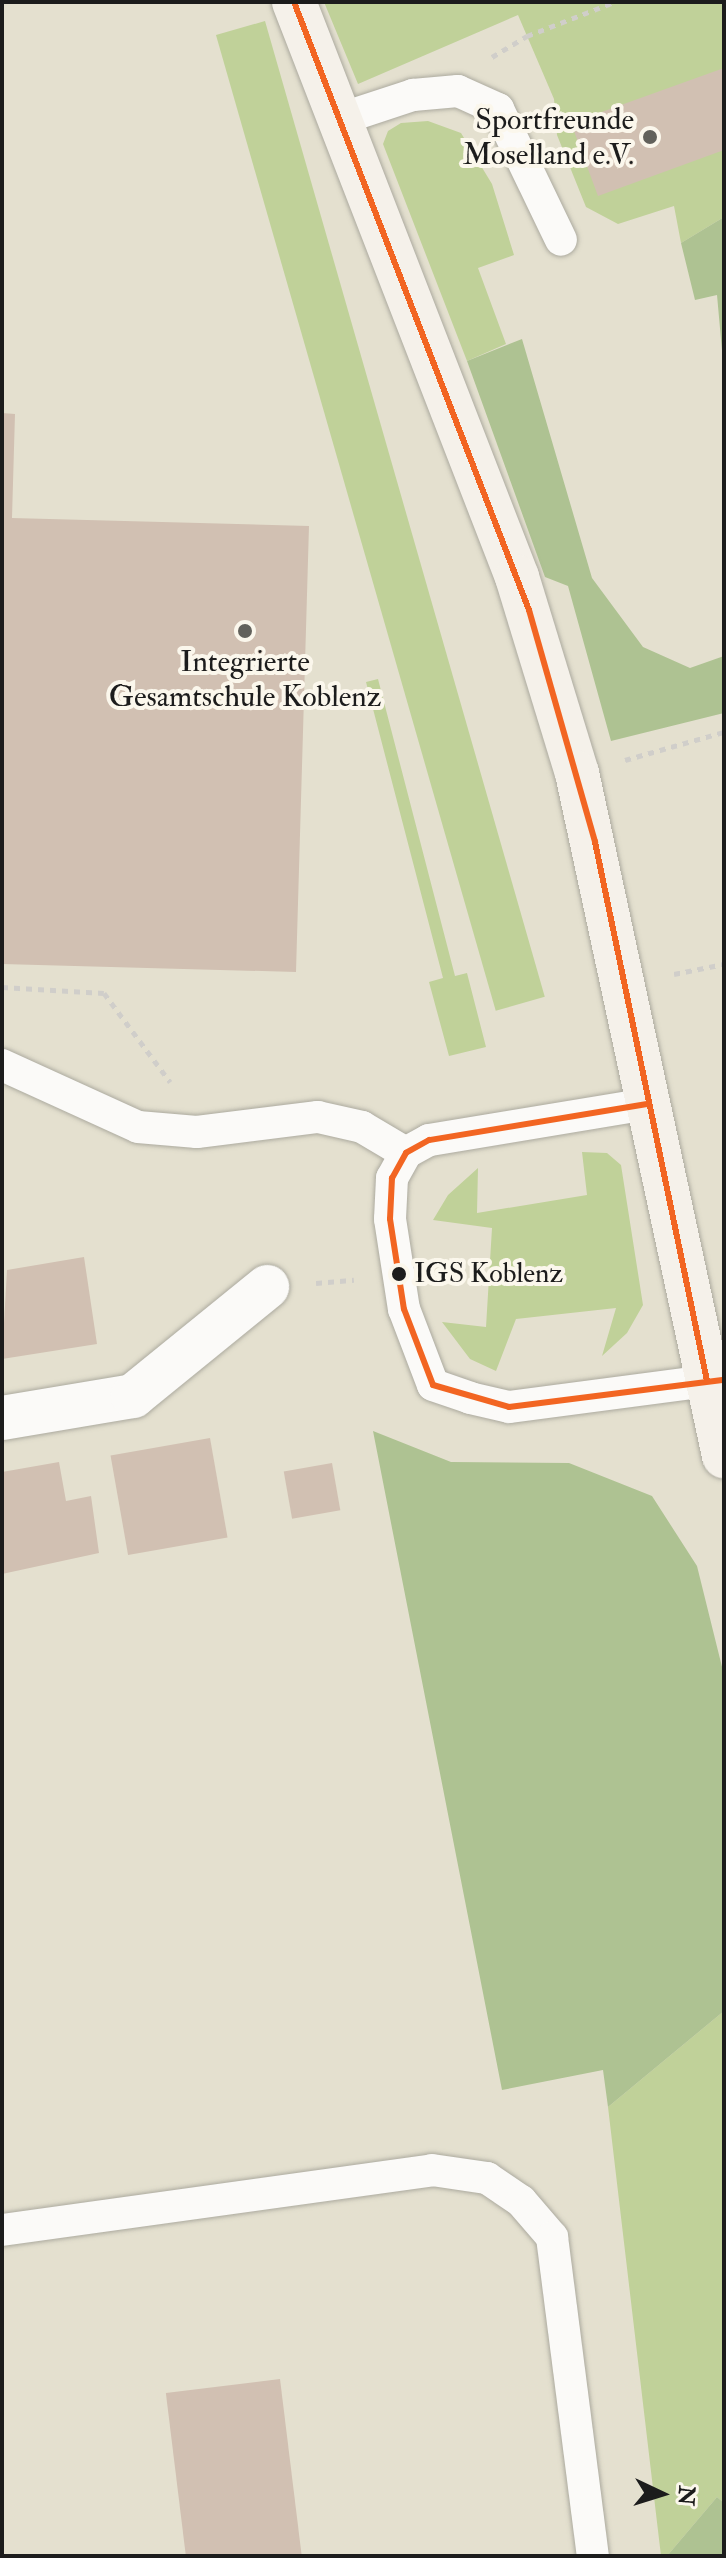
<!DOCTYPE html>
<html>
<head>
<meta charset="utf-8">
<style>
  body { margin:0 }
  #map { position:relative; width:726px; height:2558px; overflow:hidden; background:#e4e0cf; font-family:"IM FELL Double Pica",serif }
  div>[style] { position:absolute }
  .green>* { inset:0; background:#c0d199; transform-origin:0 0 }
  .forest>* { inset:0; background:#aec292 }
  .building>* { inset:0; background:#d1c0b2; transform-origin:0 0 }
  .path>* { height:5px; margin-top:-2.5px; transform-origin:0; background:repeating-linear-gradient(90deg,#d0ceca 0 6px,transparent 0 12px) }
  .roads { filter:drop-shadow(0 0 2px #acaa9f) drop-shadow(0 0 2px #acaa9f) }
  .lane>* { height:32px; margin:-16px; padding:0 16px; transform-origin:16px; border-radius:16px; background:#fbfaf8 }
  .street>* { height:44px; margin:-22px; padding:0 22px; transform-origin:22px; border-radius:22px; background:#fbfaf8 }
  .secondary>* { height:44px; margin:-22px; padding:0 22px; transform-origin:22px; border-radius:22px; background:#f5f1ea }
  .bus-1>* { height:6px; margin:-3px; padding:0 3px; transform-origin:3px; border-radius:3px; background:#f26522 }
  .dots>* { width:22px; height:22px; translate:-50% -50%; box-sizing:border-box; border:4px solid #fbf7ec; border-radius:50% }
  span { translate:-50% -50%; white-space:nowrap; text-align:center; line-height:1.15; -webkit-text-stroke:8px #fbf7ec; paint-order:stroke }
  .bus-label { font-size:28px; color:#1c1c1c }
  .left { translate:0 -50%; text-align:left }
  .poi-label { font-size:30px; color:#1c1c1c }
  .right { translate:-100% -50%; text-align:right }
  .frame { position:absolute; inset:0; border:4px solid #1c1c1c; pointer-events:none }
  .north { position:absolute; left:622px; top:2454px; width:80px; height:80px; -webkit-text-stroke:6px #fbf7ec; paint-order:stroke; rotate:94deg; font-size:22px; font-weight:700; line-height:32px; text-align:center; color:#1c1c1c }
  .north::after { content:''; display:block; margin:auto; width:28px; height:36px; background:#1c1c1c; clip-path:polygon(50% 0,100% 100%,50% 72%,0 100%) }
</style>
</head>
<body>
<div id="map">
  <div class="green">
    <div style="clip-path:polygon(324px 2px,724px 2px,724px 217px,681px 243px,674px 206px,618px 224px,586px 207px,557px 135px,554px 99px,518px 15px,358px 84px)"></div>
    <div style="left:265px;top:21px;width:1015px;height:51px;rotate:74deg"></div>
    <div style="clip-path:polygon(428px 121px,461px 133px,492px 184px,514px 255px,478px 268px,506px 344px,467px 361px,383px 144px,388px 131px,401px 123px)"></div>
    <div style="clip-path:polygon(378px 679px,455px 976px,467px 973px,486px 1047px,449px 1056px,429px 982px,443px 978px,366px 682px)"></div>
    <div style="clip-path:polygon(582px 1152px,607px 1153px,621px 1165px,643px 1305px,627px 1333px,602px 1356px,616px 1308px,516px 1319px,496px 1371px,470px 1359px,442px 1322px,486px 1327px,492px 1228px,433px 1220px,448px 1195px,478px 1168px,477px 1213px,587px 1195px)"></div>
    <div style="clip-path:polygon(724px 2011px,724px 2503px,717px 2497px,667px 2556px,661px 2556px,608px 2107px)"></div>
  </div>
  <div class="forest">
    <div style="clip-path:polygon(724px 217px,724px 373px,717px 295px,695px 300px,681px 243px)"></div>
    <div style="clip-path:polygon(522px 339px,592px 578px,643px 647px,690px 668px,724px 656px,724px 713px,611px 741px,568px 586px,545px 577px,467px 361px)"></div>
    <div style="clip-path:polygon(373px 1431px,451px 1462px,569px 1463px,652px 1496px,697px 1566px,724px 1675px,724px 2011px,608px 2107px,603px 2070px,502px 2090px)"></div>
    <div style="clip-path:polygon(717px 2497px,724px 2503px,724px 2556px,667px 2556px)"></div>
  </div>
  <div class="building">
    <div style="clip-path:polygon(724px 68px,724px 150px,598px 196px,571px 123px)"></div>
    <div style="clip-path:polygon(2px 413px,15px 414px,12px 518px,309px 526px,296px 972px,2px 964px)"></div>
    <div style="clip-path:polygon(84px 1257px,97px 1344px,2px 1359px,7px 1270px)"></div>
    <div style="left:210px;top:1438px;width:101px;height:101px;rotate:80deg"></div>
    <div style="clip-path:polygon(59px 1462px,66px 1501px,91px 1496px,99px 1553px,2px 1574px,2px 1472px)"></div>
    <div style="left:332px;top:1463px;width:48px;height:49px;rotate:80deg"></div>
    <div style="left:280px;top:2379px;width:178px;height:115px;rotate:83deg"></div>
  </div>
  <div class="path">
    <div style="left:492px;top:57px;width:41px;rotate:-31deg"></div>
    <div style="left:527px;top:36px;width:93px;rotate:-21.3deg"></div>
    <div style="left:625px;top:760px;width:103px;rotate:-15.8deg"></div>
    <div style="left:674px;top:974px;width:51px;rotate:-11.3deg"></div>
    <div style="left:2px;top:987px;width:102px;rotate:3.4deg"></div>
    <div style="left:104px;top:993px;width:111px;rotate:53.4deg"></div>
    <div style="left:316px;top:1283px;width:38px;rotate:-5deg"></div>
  </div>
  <div class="roads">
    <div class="lane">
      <div style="left:343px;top:118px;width:74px;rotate:-18.2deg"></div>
      <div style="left:413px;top:95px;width:45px;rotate:-5.1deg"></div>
      <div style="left:458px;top:91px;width:44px;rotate:24.2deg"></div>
      <div style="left:498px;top:109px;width:145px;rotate:64.3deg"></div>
      <div style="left:2px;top:1065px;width:149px;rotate:24.5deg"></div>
      <div style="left:138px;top:1127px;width:59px;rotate:4.8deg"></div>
      <div style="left:197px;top:1132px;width:122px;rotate:-7.1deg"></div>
      <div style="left:318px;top:1117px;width:45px;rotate:12.8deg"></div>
      <div style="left:362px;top:1127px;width:51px;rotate:30.6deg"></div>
      <div style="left:647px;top:1104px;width:221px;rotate:170.6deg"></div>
      <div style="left:429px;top:1140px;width:26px;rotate:151deg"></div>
      <div style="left:406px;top:1153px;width:29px;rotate:119deg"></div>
      <div style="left:392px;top:1178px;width:41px;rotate:92.8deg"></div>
      <div style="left:390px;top:1219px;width:91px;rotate:81.2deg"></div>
      <div style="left:404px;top:1309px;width:81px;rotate:69.1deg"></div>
      <div style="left:433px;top:1385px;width:39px;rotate:19deg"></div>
      <div style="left:470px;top:1398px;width:40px;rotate:13deg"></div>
      <div style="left:509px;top:1407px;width:200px;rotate:-7.5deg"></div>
      <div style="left:2px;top:2230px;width:434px;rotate:-7.9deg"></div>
      <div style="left:432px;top:2170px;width:56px;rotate:8.3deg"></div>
      <div style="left:487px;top:2178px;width:41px;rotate:34.1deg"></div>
      <div style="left:521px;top:2201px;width:48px;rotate:49.3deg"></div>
      <div style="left:552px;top:2237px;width:322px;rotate:82.7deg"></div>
    </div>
    <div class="street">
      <div style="left:2px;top:1418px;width:133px;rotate:-9.5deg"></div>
      <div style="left:133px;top:1396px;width:173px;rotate:-39.1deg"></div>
    </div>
    <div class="secondary">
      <div style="left:294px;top:2px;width:617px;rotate:68.8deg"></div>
      <div style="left:517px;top:577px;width:205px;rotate:73deg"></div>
      <div style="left:577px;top:773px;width:699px;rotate:77.85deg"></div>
    </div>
  </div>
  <div class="bus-1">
    <div style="left:294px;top:2px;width:652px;rotate:68.87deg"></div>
    <div style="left:529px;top:610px;width:241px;rotate:74.1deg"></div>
    <div style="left:595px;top:842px;width:551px;rotate:78.26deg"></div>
    <div style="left:647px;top:1104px;width:221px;rotate:170.6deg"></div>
    <div style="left:429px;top:1140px;width:26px;rotate:151deg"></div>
    <div style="left:406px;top:1153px;width:29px;rotate:119deg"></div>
    <div style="left:392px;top:1178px;width:41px;rotate:92.8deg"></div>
    <div style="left:390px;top:1219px;width:91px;rotate:81.2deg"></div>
    <div style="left:404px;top:1309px;width:81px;rotate:69.1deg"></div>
    <div style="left:433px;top:1385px;width:79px;rotate:16.1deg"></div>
    <div style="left:509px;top:1407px;width:217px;rotate:-7.2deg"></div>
  </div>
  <div class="dots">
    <div style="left:650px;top:137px;background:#62615b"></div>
    <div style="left:245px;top:631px;background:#62615b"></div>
    <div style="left:399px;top:1274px;background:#1c1c1c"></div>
  </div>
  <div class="bus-label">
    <span class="left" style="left:414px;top:1274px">IGS Koblenz</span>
  </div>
  <div class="poi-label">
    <span class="right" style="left:634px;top:137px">Sportfreunde<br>Moselland e.V.</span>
    <span style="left:245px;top:679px">Integrierte<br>Gesamtschule Koblenz</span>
  </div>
  <div class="frame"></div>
  <div class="north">N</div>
</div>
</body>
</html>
